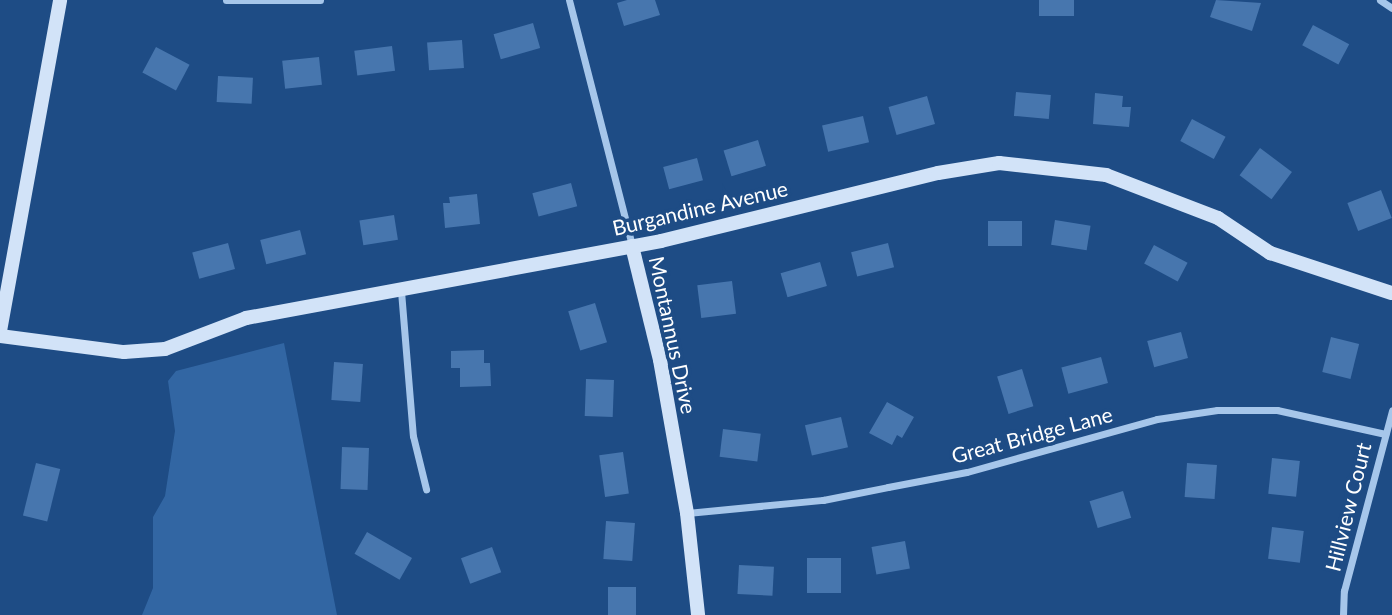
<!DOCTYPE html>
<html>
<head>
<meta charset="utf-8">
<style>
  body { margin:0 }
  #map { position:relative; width:1392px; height:615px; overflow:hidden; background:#1e4c85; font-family:Lato,sans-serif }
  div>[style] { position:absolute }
  .green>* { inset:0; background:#3266a3 }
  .building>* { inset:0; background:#4776ae; transform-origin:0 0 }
  .street>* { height:7px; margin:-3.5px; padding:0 3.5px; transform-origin:3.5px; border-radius:3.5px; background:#a6c6ea }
  .secondary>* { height:14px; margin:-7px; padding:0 7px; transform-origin:7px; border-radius:7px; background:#d2e3f8 }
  span { translate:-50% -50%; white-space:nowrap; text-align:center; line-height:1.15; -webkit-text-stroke:7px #1e4c85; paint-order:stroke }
  .street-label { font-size:21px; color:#fff }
</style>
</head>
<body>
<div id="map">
  <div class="green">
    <div style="clip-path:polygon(284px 343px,337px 615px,142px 615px,153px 588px,153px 517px,165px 496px,175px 431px,168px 381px,176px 371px)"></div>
  </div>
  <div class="building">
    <div style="clip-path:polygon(627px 0,655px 0,660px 15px,624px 26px,617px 3px)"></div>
    <div style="left:1039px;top:0;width:35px;height:16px"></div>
    <div style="clip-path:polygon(1216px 0,1261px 3px,1252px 31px,1210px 17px)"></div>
    <div style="left:533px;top:23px;width:26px;height:41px;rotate:74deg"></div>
    <div style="left:1313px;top:25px;width:41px;height:23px;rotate:28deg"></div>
    <div style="left:462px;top:40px;width:28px;height:35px;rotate:86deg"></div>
    <div style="left:392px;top:46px;width:25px;height:38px;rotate:83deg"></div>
    <div style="left:156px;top:47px;width:38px;height:29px;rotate:28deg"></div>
    <div style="left:319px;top:57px;width:28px;height:37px;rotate:84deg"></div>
    <div style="left:218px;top:76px;width:35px;height:26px;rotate:3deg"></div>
    <div style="left:1016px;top:92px;width:35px;height:24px;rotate:5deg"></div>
    <div style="clip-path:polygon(1095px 93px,1123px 96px,1122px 107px,1131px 107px,1129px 127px,1093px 124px)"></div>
    <div style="left:927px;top:96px;width:29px;height:40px;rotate:74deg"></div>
    <div style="left:863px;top:116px;width:27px;height:42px;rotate:77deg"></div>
    <div style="left:1192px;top:119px;width:38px;height:25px;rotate:28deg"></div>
    <div style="left:758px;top:140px;width:27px;height:36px;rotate:73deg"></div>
    <div style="left:1260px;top:148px;width:40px;height:34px;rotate:37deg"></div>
    <div style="left:697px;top:158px;width:23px;height:35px;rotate:75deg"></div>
    <div style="left:571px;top:183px;width:24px;height:40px;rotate:75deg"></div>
    <div style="left:1381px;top:190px;width:30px;height:36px;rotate:69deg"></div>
    <div style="clip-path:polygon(477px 194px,480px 224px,445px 228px,443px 203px,450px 203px,449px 197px)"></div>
    <div style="left:394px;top:215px;width:25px;height:35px;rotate:81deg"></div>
    <div style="left:1055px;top:220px;width:36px;height:25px;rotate:9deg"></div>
    <div style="left:1022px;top:221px;width:25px;height:34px;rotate:90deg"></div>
    <div style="left:300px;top:230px;width:25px;height:41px;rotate:76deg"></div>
    <div style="left:228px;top:243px;width:27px;height:37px;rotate:75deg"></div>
    <div style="left:888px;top:243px;width:25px;height:38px;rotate:76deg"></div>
    <div style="left:1154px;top:245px;width:38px;height:21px;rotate:28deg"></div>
    <div style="left:820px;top:262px;width:25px;height:41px;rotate:74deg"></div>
    <div style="left:732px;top:281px;width:33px;height:35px;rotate:83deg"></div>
    <div style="left:595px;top:303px;width:41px;height:28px;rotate:73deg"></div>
    <div style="left:1181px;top:332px;width:27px;height:35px;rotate:75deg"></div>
    <div style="left:1331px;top:337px;width:29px;height:36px;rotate:14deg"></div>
    <div style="clip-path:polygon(484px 350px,484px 363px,490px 363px,491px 386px,460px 387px,460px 368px,451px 368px,451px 351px)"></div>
    <div style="left:1101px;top:357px;width:27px;height:41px;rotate:75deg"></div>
    <div style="left:334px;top:362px;width:29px;height:38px;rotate:4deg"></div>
    <div style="left:1022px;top:369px;width:39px;height:26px;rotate:73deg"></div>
    <div style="left:586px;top:379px;width:28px;height:37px;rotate:2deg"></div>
    <div style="clip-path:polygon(887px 402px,914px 417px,902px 438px,897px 435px,892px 445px,869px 433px)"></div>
    <div style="left:841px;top:417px;width:31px;height:37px;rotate:77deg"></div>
    <div style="left:723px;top:429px;width:38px;height:28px;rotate:7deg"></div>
    <div style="left:342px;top:447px;width:27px;height:42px;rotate:2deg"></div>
    <div style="left:623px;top:452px;width:42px;height:24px;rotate:82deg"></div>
    <div style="left:1272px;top:458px;width:28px;height:36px;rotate:6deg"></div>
    <div style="left:36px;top:463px;width:25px;height:54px;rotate:14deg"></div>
    <div style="left:1187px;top:463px;width:30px;height:34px;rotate:4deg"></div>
    <div style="left:1123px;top:491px;width:28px;height:35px;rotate:73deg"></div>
    <div style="left:606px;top:521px;width:29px;height:38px;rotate:4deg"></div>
    <div style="left:1272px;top:527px;width:32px;height:32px;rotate:7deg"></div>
    <div style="left:367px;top:532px;width:52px;height:25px;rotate:30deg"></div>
    <div style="left:905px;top:541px;width:28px;height:34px;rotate:80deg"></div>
    <div style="left:492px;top:547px;width:27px;height:33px;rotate:70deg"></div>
    <div style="left:807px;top:558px;width:34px;height:35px"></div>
    <div style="left:739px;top:565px;width:35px;height:29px;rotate:3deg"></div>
    <div style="left:608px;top:587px;width:28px;height:28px"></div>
  </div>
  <div class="street">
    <div style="left:226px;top:0;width:94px"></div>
    <div style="left:569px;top:0;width:254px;rotate:75.6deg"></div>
    <div style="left:1380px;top:0;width:14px;rotate:34deg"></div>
    <div style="left:401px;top:291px;width:145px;rotate:85.3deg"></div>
    <div style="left:413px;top:436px;width:55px;rotate:76.2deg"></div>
    <div style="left:687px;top:513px;width:137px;rotate:-5.5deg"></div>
    <div style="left:823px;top:500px;width:66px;rotate:-11.3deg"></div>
    <div style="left:888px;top:487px;width:80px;rotate:-10.8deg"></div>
    <div style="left:967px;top:472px;width:197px;rotate:-15.6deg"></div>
    <div style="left:1157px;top:419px;width:61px;rotate:-8.5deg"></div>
    <div style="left:1217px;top:410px;width:60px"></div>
    <div style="left:1277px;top:410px;width:111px;rotate:12.5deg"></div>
    <div style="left:1343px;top:615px;width:24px;rotate:-88deg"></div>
    <div style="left:1344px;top:591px;width:187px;rotate:-75.1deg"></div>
  </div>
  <div class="secondary">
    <div style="left:632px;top:246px;width:117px;rotate:76.2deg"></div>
    <div style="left:660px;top:360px;width:155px;rotate:80deg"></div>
    <div style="left:687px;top:513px;width:103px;rotate:83.8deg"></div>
    <div style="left:0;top:331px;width:336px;rotate:-79.7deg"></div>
    <div style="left:0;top:336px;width:125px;rotate:7.4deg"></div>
    <div style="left:124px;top:352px;width:41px;rotate:-4.2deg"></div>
    <div style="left:165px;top:349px;width:87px;rotate:-20.9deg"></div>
    <div style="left:246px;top:318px;width:422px;rotate:-10.5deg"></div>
    <div style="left:661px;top:241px;width:285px;rotate:-13.8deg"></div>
    <div style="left:938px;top:173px;width:62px;rotate:-9.3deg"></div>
    <div style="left:999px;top:163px;width:108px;rotate:6.4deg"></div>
    <div style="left:1106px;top:175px;width:120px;rotate:21deg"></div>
    <div style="left:1218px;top:218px;width:63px;rotate:33.9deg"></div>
    <div style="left:1270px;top:253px;width:128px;rotate:18.2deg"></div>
  </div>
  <div class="street-label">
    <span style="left:700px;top:208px;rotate:-13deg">Burgandine Avenue</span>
    <span style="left:673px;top:335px;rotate:78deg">Montannus Drive</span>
    <span style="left:1032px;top:435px;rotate:-15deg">Great Bridge Lane</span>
    <span style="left:1348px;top:507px;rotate:-76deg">Hillview Court</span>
  </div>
</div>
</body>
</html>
